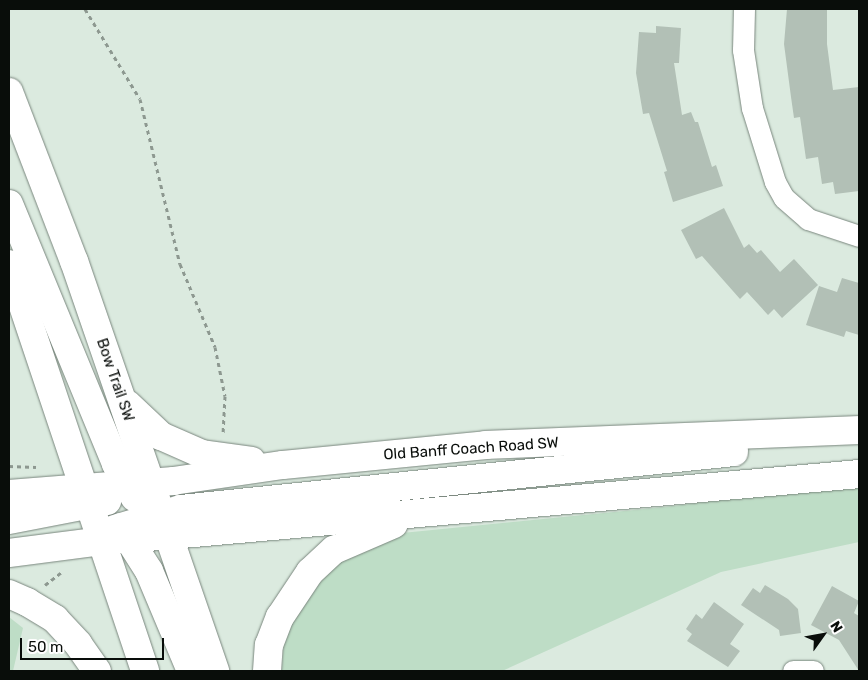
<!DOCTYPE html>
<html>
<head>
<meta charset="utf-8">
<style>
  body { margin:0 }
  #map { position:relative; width:868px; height:680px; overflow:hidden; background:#dbeadf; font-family:Rubik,sans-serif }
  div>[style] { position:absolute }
  .green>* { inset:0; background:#beddc6 }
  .building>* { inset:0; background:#b2c0b6 }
  .path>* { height:3px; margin-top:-1.5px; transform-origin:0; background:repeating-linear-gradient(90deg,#8d9890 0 4px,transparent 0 8px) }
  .roads { filter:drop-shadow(0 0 1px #79867d) drop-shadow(0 0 1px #79867d) }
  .street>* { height:21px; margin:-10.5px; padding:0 10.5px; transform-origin:10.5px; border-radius:10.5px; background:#fff }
  .secondary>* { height:28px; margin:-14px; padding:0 14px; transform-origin:14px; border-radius:14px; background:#fff }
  span { translate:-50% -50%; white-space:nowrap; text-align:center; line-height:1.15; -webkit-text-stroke:4px #fff; paint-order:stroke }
  .street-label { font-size:15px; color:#090d0a }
  .frame { position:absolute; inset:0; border:10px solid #090d0a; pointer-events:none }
  .north { position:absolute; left:798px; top:610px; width:50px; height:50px; -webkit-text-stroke:4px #fff; paint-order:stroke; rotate:58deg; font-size:14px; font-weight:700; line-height:20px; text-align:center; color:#090d0a }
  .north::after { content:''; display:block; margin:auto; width:18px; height:22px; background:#090d0a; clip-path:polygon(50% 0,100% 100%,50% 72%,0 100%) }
  .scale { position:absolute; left:20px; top:638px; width:144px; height:22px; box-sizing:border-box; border:2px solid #090d0a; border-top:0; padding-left:6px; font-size:15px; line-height:18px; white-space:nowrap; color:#090d0a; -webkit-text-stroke:4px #fff; paint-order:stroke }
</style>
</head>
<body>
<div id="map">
  <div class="green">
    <div style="clip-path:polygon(859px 482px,859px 542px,721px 572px,502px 671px,282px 671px,285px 626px,319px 570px,402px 533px,674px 506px)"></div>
    <div style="clip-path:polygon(9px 617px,23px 628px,13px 671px,9px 671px)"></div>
  </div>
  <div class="building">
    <div style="clip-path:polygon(787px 9px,827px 9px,827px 44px,833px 90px,859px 87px,859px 191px,835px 194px,833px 182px,822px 184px,818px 157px,806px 159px,800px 117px,794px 118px,791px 97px,784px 44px)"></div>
    <div style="clip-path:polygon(656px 26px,681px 28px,679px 63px,674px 63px,682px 115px,691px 112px,695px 122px,698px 122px,712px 167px,716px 165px,723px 186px,673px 202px,664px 172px,667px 171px,649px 113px,643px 114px,636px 73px,639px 32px,656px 33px)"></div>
    <div style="clip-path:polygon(724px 208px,744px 248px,749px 244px,757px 253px,761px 250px,780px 272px,794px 259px,818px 285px,782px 318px,774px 309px,768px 315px,747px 292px,740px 299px,702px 256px,696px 259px,681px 230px)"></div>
    <div style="clip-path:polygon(842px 278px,859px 283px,859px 335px,846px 331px,844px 337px,806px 325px,819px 286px,837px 292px)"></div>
    <div style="clip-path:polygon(765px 585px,788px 599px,798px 609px,801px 633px,780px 636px,779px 630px,741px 605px,753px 588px,760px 593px)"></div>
    <div style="clip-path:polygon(832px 586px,859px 601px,854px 613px,859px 616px,859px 671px,839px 640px,811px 625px)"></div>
    <div style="clip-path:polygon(714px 602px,744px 624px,730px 644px,740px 651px,728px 667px,687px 641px,692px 634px,686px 629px,696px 614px,702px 619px)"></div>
  </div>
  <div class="path">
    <div style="left:85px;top:9px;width:105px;rotate:58.6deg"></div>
    <div style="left:140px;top:99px;width:170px;rotate:76.4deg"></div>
    <div style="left:180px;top:264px;width:90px;rotate:67.1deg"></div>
    <div style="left:215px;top:347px;width:50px;rotate:78.5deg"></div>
    <div style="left:225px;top:396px;width:38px;rotate:93deg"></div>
    <div style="left:9px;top:466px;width:27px;rotate:2deg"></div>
    <div style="left:45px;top:585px;width:23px;rotate:-38deg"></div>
  </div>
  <div class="roads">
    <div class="street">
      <div style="left:744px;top:9px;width:41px;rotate:91.4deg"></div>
      <div style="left:743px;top:50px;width:59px;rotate:81.2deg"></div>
      <div style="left:752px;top:108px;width:77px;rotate:72.7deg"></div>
      <div style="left:775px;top:182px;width:18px;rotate:61deg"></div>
      <div style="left:784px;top:198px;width:32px;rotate:41deg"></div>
      <div style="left:808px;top:219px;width:54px;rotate:18.4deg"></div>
      <div style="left:793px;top:671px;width:20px"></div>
    </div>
    <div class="secondary">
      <div style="left:9px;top:92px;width:181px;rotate:69deg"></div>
      <div style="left:74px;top:261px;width:434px;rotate:71deg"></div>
      <div style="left:9px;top:204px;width:281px;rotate:67.6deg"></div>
      <div style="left:116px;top:464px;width:38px;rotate:61deg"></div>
      <div style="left:9px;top:264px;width:429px;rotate:71.5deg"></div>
      <div style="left:127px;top:404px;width:47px;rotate:43.3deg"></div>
      <div style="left:161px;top:436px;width:45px;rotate:23.7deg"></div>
      <div style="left:202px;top:454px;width:50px;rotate:8deg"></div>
      <div style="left:9px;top:494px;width:165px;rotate:-4.5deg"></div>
      <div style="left:173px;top:481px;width:111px;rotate:-8.3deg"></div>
      <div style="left:283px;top:465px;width:204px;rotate:-5.6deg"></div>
      <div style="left:486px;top:445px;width:373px;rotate:-2.3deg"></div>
      <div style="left:9px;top:520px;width:100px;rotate:-11deg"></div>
      <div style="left:121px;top:527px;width:52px;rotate:57.5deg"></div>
      <div style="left:149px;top:571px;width:108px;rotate:67.2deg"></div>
      <div style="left:115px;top:529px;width:69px;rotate:-16.9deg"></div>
      <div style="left:181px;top:509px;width:556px;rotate:-5.88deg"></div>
      <div style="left:9px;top:553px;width:95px;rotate:-7.3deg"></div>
      <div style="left:103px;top:541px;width:759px;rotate:-5.06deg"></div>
      <div style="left:9px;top:594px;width:20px;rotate:24deg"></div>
      <div style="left:27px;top:602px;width:33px;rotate:31deg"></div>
      <div style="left:55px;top:619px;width:34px;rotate:47deg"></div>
      <div style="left:78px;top:644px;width:33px;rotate:55deg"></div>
      <div style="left:267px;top:671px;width:26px;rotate:-86deg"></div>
      <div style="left:269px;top:645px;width:30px;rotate:-69deg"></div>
      <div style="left:280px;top:617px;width:54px;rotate:-56.3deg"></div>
      <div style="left:310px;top:572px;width:33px;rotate:-43deg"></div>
      <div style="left:334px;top:550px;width:65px;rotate:-23.4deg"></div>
    </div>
  </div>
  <div class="street-label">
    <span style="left:115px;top:380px;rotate:71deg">Bow Trail SW</span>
    <span style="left:471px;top:449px;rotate:-4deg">Old Banff Coach Road SW</span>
  </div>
  <div class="frame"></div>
  <div class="north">N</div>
  <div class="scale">50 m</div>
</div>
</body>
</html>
